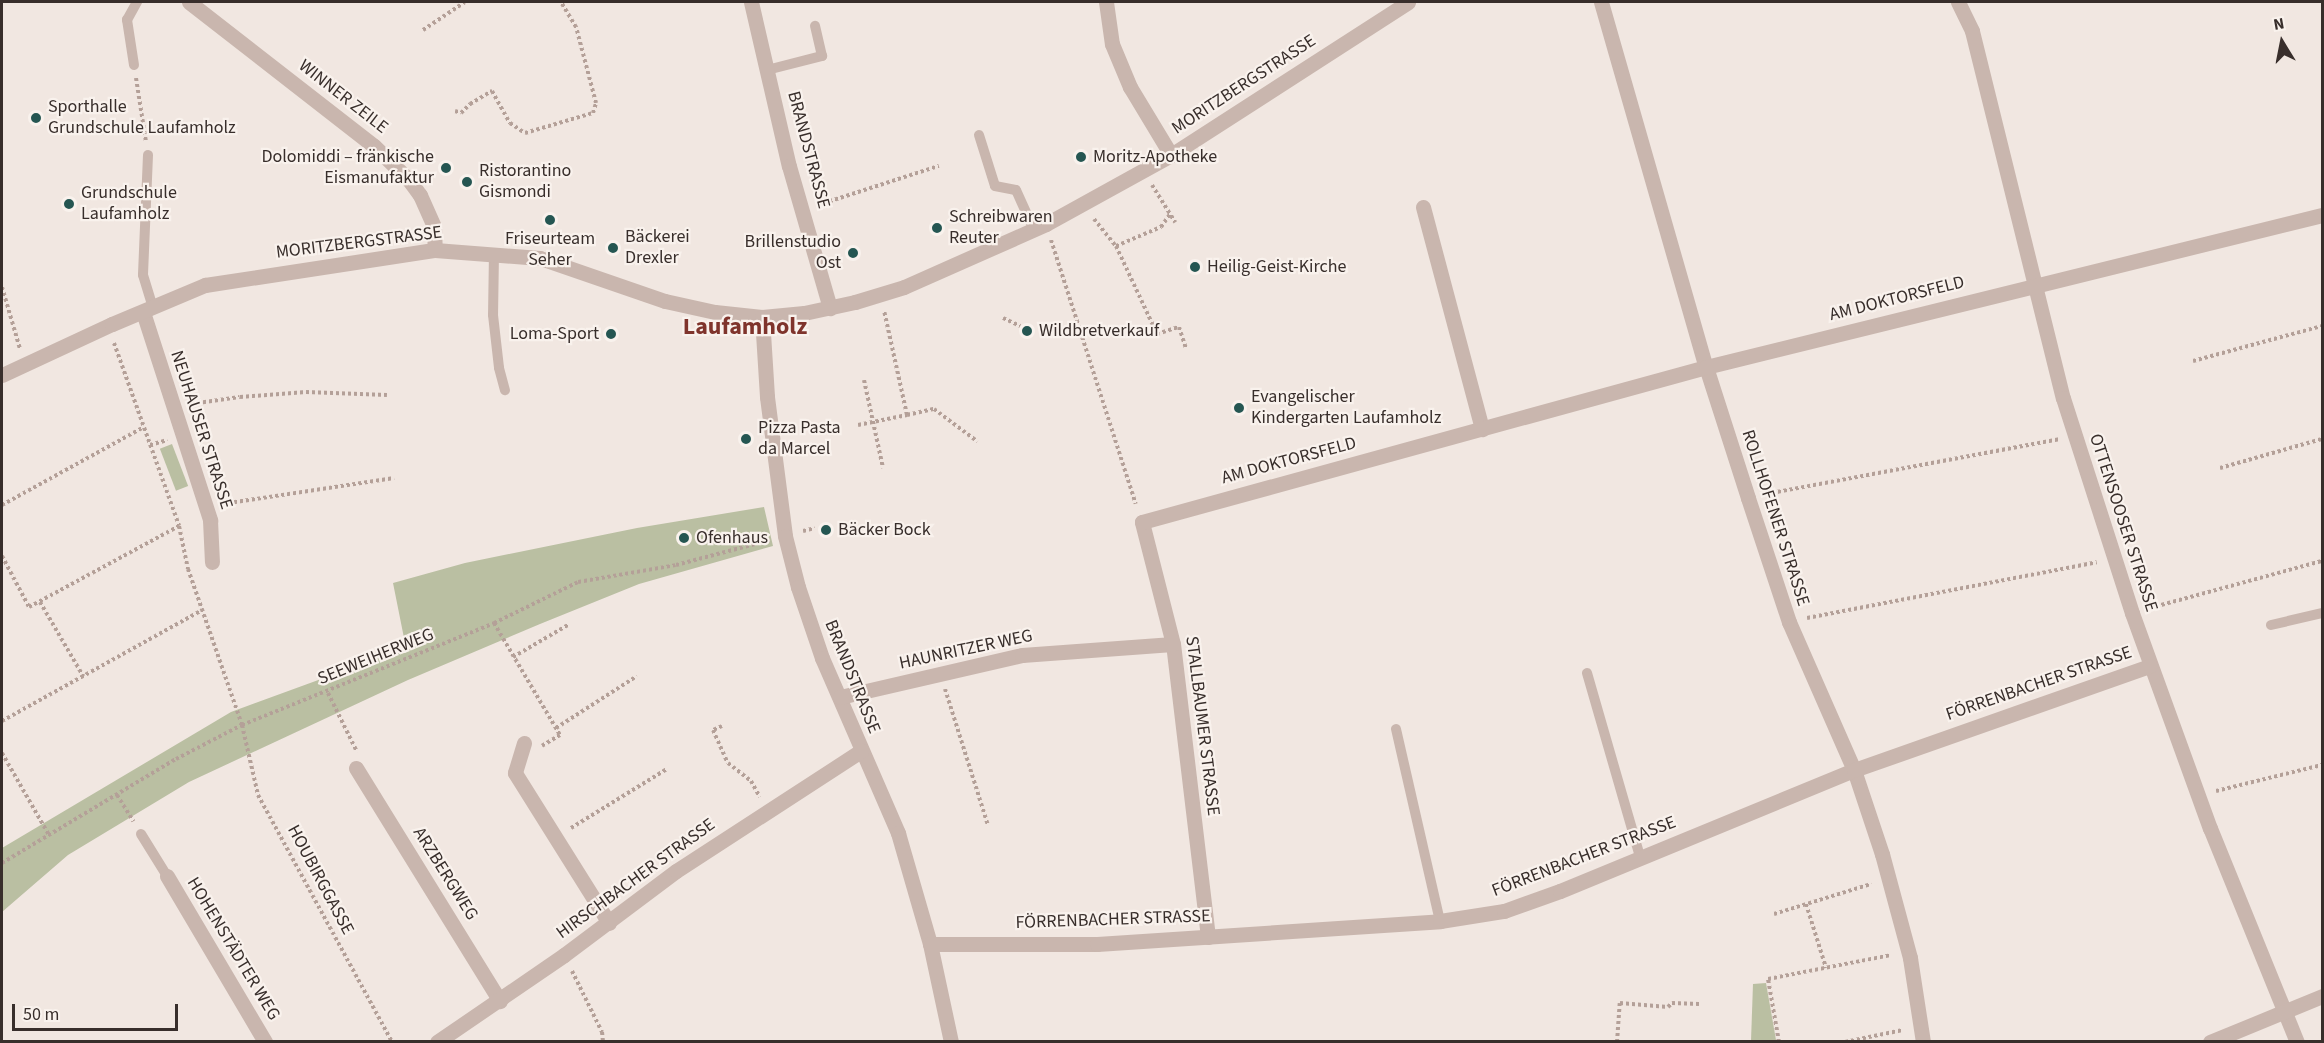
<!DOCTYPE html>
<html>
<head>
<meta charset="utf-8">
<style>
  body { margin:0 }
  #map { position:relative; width:2324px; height:1043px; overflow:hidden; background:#f1e7e1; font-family:"Source Sans 3",sans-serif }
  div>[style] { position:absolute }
  .green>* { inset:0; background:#babfa2; transform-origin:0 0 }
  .path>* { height:4px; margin-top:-2px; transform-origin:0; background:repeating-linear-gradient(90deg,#b4a098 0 3px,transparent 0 6px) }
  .service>* { height:10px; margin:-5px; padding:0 5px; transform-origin:5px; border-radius:5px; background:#c9b6ae }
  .minor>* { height:15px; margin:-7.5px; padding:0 7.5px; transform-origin:7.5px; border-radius:7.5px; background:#c9b6ae }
  .dots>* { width:16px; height:16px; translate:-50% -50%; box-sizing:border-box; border:3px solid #f9f2ed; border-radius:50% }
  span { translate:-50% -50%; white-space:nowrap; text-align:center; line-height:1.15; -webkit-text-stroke:4.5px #f9f2ed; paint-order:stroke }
  .street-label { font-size:18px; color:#382e2b }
  .poi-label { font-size:18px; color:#382e2b }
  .left { translate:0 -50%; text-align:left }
  .right { translate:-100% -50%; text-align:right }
  .district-label { font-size:24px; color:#7f342c; font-weight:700 }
  .frame { position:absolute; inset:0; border:3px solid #382e2b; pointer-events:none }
  .north { position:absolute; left:2252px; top:12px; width:60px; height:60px; -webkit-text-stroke:4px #f9f2ed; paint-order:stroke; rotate:350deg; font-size:16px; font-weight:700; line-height:24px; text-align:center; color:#382e2b }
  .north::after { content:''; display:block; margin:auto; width:21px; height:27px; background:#382e2b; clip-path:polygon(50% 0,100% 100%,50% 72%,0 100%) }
  .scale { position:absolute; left:12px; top:1004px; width:166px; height:27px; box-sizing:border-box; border:3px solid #382e2b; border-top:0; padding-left:8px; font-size:18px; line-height:21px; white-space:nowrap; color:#382e2b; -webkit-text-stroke:4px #f9f2ed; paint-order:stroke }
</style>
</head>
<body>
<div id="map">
  <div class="green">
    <div style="left:172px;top:444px;width:45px;height:13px;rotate:69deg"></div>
    <div style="clip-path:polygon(764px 507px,773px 546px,639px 584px,540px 624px,408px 680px,189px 782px,68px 855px,2px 912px,2px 848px,231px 712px,406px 648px,393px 583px,465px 563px,637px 528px)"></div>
    <div style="clip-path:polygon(1766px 983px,1776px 1040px,1751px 1041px,1753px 984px)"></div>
  </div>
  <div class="path">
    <div style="left:423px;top:30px;width:50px;rotate:-33.7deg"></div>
    <div style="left:136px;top:78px;width:65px;rotate:81.1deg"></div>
    <div style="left:455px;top:111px;width:6px;rotate:18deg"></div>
    <div style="left:461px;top:113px;width:13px;rotate:-45deg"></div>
    <div style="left:470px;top:104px;width:26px;rotate:-31deg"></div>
    <div style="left:492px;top:91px;width:37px;rotate:61deg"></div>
    <div style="left:510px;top:123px;width:18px;rotate:34deg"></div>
    <div style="left:525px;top:133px;width:71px;rotate:-16.4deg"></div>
    <div style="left:593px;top:113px;width:10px;rotate:-73deg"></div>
    <div style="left:596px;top:103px;width:79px;rotate:-104.7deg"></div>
    <div style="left:576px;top:27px;width:29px;rotate:-121deg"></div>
    <div style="left:1152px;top:185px;width:44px;rotate:58.1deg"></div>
    <div style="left:818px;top:205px;width:127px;rotate:-17.9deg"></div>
    <div style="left:1094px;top:219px;width:35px;rotate:51deg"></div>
    <div style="left:1116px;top:246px;width:49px;rotate:-22.9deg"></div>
    <div style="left:1161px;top:227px;width:16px;rotate:-55deg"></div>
    <div style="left:1051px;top:240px;width:277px;rotate:72.2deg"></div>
    <div style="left:1116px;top:246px;width:97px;rotate:65deg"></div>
    <div style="left:1157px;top:334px;width:23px;rotate:-18deg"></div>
    <div style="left:1179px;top:327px;width:22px;rotate:72deg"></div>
    <div style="left:2px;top:287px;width:65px;rotate:73.8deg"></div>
    <div style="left:1003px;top:318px;width:19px;rotate:25deg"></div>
    <div style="left:114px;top:343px;width:194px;rotate:70.4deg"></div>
    <div style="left:179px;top:526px;width:44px;rotate:78.2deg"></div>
    <div style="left:188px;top:569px;width:165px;rotate:70.9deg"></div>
    <div style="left:242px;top:725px;width:72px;rotate:77.1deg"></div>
    <div style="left:258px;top:795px;width:281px;rotate:61.5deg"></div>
    <div style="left:2193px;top:361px;width:134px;rotate:-15.2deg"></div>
    <div style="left:864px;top:380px;width:90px;rotate:77.8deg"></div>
    <div style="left:191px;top:404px;width:49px;rotate:-8.1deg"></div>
    <div style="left:240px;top:397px;width:66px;rotate:-4.3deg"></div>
    <div style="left:306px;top:392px;width:81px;rotate:2.1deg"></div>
    <div style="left:907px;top:415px;width:28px;rotate:-13deg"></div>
    <div style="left:934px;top:409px;width:54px;rotate:36.7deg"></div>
    <div style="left:858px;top:425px;width:50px;rotate:-11.5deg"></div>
    <div style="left:907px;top:415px;width:107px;rotate:-102.4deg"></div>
    <div style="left:150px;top:445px;width:18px;rotate:-16deg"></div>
    <div style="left:2220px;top:468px;width:106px;rotate:-15.9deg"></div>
    <div style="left:1766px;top:494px;width:298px;rotate:-10.6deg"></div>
    <div style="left:222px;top:504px;width:174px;rotate:-8.6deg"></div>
    <div style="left:2px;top:505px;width:162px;rotate:-28.8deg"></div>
    <div style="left:803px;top:531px;width:12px;rotate:-14deg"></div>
    <div style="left:2px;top:556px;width:58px;rotate:62.1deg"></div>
    <div style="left:29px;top:607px;width:170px;rotate:-28.4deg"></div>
    <div style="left:40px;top:602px;width:86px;rotate:59.8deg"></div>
    <div style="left:2150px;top:608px;width:178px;rotate:-15.3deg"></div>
    <div style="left:1807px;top:618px;width:295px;rotate:-10.9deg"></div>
    <div style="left:494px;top:623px;width:130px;rotate:59.5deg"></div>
    <div style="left:560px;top:735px;width:21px;rotate:149deg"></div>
    <div style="left:513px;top:657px;width:64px;rotate:-30.2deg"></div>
    <div style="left:945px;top:689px;width:143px;rotate:72.5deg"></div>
    <div style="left:328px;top:693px;width:66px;rotate:63.8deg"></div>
    <div style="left:2px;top:721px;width:229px;rotate:-29deg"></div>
    <div style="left:722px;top:726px;width:10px;rotate:156deg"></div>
    <div style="left:713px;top:730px;width:36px;rotate:66deg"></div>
    <div style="left:728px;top:763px;width:29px;rotate:38deg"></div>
    <div style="left:751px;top:781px;width:18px;rotate:61deg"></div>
    <div style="left:556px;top:728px;width:96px;rotate:-32.7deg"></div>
    <div style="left:2px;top:753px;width:95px;rotate:60.2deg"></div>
    <div style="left:2216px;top:791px;width:109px;rotate:-13.8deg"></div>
    <div style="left:117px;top:795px;width:31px;rotate:58deg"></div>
    <div style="left:571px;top:828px;width:113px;rotate:-31.6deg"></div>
    <div style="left:2px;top:863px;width:203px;rotate:-30.9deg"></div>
    <div style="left:176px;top:759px;width:74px;rotate:-27.3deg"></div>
    <div style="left:242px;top:725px;width:272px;rotate:-22deg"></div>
    <div style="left:494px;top:623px;width:93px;rotate:-26deg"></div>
    <div style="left:578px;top:582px;width:99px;rotate:-9.8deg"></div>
    <div style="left:676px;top:565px;width:97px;rotate:-14.9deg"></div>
    <div style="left:1806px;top:904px;width:67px;rotate:72.6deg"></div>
    <div style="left:1774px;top:914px;width:102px;rotate:-17.2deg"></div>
    <div style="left:572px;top:971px;width:68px;rotate:63.8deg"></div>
    <div style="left:602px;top:1032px;width:10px;rotate:84deg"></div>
    <div style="left:1617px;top:1042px;width:39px;rotate:-86deg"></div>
    <div style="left:1620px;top:1003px;width:48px;rotate:4.8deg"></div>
    <div style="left:1668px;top:1007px;width:6px;rotate:-45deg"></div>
    <div style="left:1672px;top:1003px;width:27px;rotate:2deg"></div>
    <div style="left:1779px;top:1042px;width:64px;rotate:-99.9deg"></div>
    <div style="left:1768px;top:979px;width:125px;rotate:-11deg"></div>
    <div style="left:1845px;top:1042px;width:59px;rotate:-11.7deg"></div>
  </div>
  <div class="service">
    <div style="left:134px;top:65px;width:46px;rotate:-98.8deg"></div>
    <div style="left:127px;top:20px;width:21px;rotate:-61deg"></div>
    <div style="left:767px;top:70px;width:57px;rotate:-14.3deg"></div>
    <div style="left:822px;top:56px;width:31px;rotate:-103deg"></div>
    <div style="left:979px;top:135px;width:53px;rotate:72.6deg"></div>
    <div style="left:995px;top:186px;width:21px;rotate:11deg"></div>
    <div style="left:1016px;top:190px;width:44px;rotate:65.8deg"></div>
    <div style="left:148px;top:155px;width:120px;rotate:92.4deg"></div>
    <div style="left:143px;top:275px;width:34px;rotate:73deg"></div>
    <div style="left:494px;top:253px;width:62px;rotate:90.9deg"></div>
    <div style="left:493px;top:315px;width:53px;rotate:83.5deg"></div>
    <div style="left:499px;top:368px;width:23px;rotate:75deg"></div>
    <div style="left:2271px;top:625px;width:52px;rotate:-13.2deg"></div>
    <div style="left:1587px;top:673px;width:191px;rotate:73.9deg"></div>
    <div style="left:1396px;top:729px;width:197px;rotate:77.1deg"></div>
    <div style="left:141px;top:834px;width:49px;rotate:58.2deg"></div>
  </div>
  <div class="minor">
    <div style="left:189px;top:2px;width:234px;rotate:37.9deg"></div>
    <div style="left:374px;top:146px;width:49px;rotate:44.2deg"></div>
    <div style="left:409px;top:180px;width:19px;rotate:54deg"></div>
    <div style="left:420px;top:195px;width:35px;rotate:66deg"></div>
    <div style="left:434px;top:227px;width:23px;rotate:88deg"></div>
    <div style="left:751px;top:2px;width:168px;rotate:77deg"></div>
    <div style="left:789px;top:166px;width:148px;rotate:73.9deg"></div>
    <div style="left:1106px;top:2px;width:42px;rotate:81.9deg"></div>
    <div style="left:1112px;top:44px;width:47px;rotate:67.3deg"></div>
    <div style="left:1130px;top:87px;width:79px;rotate:58.9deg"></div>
    <div style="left:1601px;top:2px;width:380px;rotate:74deg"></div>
    <div style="left:1706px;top:367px;width:138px;rotate:72.2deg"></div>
    <div style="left:1748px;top:498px;width:131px;rotate:71.7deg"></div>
    <div style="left:1789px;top:622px;width:162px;rotate:66.3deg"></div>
    <div style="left:1854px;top:770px;width:89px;rotate:71.6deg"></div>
    <div style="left:1882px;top:854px;width:108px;rotate:74.9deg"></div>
    <div style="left:1910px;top:958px;width:85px;rotate:81.2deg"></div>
    <div style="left:1958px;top:2px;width:32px;rotate:64deg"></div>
    <div style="left:1972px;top:31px;width:378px;rotate:76.1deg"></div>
    <div style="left:2063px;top:398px;width:226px;rotate:72.2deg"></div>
    <div style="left:2132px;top:613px;width:229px;rotate:70.1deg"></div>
    <div style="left:2210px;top:828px;width:231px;rotate:67.9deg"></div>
    <div style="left:1423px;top:207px;width:230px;rotate:75.1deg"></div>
    <div style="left:143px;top:312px;width:219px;rotate:72.1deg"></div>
    <div style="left:210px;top:520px;width:42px;rotate:87.3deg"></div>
    <div style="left:762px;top:317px;width:80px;rotate:86.4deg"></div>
    <div style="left:767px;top:397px;width:140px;rotate:82.6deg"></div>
    <div style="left:785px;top:536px;width:53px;rotate:75.7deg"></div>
    <div style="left:798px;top:587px;width:75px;rotate:71.3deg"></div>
    <div style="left:822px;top:658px;width:191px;rotate:66.5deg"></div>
    <div style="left:898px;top:833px;width:116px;rotate:73.9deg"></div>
    <div style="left:930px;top:944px;width:100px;rotate:77.9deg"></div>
    <div style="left:2px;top:375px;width:121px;rotate:-24.9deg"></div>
    <div style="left:112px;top:324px;width:101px;rotate:-22.8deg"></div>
    <div style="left:205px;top:285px;width:233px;rotate:-8.7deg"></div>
    <div style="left:435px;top:250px;width:105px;rotate:4.4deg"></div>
    <div style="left:540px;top:258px;width:132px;rotate:19deg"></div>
    <div style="left:665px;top:301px;width:51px;rotate:12.4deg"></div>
    <div style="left:715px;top:312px;width:47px;rotate:6.1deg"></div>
    <div style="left:762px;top:317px;width:42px;rotate:-5.4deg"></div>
    <div style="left:804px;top:313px;width:52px;rotate:-12.2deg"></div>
    <div style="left:855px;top:302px;width:51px;rotate:-17deg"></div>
    <div style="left:904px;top:287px;width:155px;rotate:-23.9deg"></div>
    <div style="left:1046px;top:224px;width:143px;rotate:-28.9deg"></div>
    <div style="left:1171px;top:155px;width:282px;rotate:-32.8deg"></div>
    <div style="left:840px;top:697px;width:187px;rotate:-13deg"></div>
    <div style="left:1022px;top:655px;width:151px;rotate:-4.2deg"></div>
    <div style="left:524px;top:743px;width:31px;rotate:107deg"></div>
    <div style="left:515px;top:773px;width:177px;rotate:57.9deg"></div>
    <div style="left:356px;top:768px;width:274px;rotate:58.3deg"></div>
    <div style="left:167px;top:876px;width:193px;rotate:59.4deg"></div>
    <div style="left:1208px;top:937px;width:295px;rotate:-96.8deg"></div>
    <div style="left:1173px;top:644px;width:126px;rotate:-104.3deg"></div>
    <div style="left:1142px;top:522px;width:585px;rotate:-15.37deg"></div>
    <div style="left:1706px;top:367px;width:634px;rotate:-13.86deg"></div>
    <div style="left:930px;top:944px;width:167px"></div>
    <div style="left:1097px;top:944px;width:344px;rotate:-3.8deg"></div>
    <div style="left:1440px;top:921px;width:65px;rotate:-8.9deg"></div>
    <div style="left:1504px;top:911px;width:59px;rotate:-19.7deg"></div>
    <div style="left:1560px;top:891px;width:318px;rotate:-22.4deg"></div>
    <div style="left:1854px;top:770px;width:314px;rotate:-19.4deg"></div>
    <div style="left:437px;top:1042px;width:154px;rotate:-34.4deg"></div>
    <div style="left:564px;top:955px;width:140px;rotate:-36.9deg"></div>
    <div style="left:676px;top:871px;width:221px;rotate:-33deg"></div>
    <div style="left:2210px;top:1042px;width:121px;rotate:-22.3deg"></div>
  </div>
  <div class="dots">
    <div style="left:36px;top:118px;background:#255652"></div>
    <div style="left:1081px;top:157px;background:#255652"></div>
    <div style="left:446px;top:168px;background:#255652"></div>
    <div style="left:467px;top:182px;background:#255652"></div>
    <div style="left:69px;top:204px;background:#255652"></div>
    <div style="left:550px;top:220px;background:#255652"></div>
    <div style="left:937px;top:228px;background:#255652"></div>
    <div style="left:613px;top:248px;background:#255652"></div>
    <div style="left:853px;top:253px;background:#255652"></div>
    <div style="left:1195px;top:267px;background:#255652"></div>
    <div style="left:1027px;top:331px;background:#255652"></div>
    <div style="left:611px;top:334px;background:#255652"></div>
    <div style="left:1239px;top:408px;background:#255652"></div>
    <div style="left:746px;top:439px;background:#255652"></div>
    <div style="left:826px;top:530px;background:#255652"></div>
    <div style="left:684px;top:538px;background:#255652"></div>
  </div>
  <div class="street-label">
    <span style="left:1244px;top:85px;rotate:-33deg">MORITZBERGSTRASSE</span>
    <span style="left:343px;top:97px;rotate:38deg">WINNER ZEILE</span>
    <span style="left:808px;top:150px;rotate:75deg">BRANDSTRASSE</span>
    <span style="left:359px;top:243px;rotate:-7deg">MORITZBERGSTRASSE</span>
    <span style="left:1897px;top:299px;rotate:-14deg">AM DOKTORSFELD</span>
    <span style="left:201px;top:430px;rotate:72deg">NEUHAUSER STRASSE</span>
    <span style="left:1289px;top:461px;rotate:-15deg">AM DOKTORSFELD</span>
    <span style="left:1775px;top:518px;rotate:72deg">ROLLHOFENER STRASSE</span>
    <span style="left:2123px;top:523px;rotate:72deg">OTTENSOOSER STRASSE</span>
    <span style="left:966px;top:650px;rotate:-12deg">HAUNRITZER WEG</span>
    <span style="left:376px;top:657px;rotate:-22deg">SEEWEIHERWEG</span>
    <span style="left:852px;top:677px;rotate:68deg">BRANDSTRASSE</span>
    <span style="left:2039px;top:684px;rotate:-19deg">FÖRRENBACHER STRASSE</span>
    <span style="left:1202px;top:726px;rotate:83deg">STALLBAUMER STRASSE</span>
    <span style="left:1584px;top:857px;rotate:-21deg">FÖRRENBACHER STRASSE</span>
    <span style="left:445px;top:874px;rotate:58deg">ARZBERGWEG</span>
    <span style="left:636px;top:879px;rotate:-36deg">HIRSCHBACHER STRASSE</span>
    <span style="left:320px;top:880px;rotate:62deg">HOUBIRGGASSE</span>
    <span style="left:1113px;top:920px;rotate:-2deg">FÖRRENBACHER STRASSE</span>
    <span style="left:233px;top:949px;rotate:59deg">HOHENSTÄDTER WEG</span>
  </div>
  <div class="poi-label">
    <span class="left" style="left:48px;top:118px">Sporthalle<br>Grundschule Laufamholz</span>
    <span class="left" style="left:1093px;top:157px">Moritz-Apotheke</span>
    <span class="right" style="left:434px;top:168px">Dolomiddi – fränkische<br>Eismanufaktur</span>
    <span class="left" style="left:479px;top:182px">Ristorantino<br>Gismondi</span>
    <span class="left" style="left:81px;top:204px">Grundschule<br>Laufamholz</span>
    <span class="left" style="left:949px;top:228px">Schreibwaren<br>Reuter</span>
    <span class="left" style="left:625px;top:248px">Bäckerei<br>Drexler</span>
    <span style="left:550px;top:250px">Friseurteam<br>Seher</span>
    <span class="right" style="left:841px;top:253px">Brillenstudio<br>Ost</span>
    <span class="left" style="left:1207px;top:267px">Heilig-Geist-Kirche</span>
    <span class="left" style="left:1039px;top:331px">Wildbretverkauf</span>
    <span class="right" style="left:599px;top:334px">Loma-Sport</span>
    <span class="left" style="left:1251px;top:408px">Evangelischer<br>Kindergarten Laufamholz</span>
    <span class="left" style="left:758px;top:439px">Pizza Pasta<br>da Marcel</span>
    <span class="left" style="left:838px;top:530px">Bäcker Bock</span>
    <span class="left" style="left:696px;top:538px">Ofenhaus</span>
  </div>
  <div class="district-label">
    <span style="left:745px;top:327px">Laufamholz</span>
  </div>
  <div class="frame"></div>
  <div class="north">N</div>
  <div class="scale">50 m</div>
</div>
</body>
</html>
